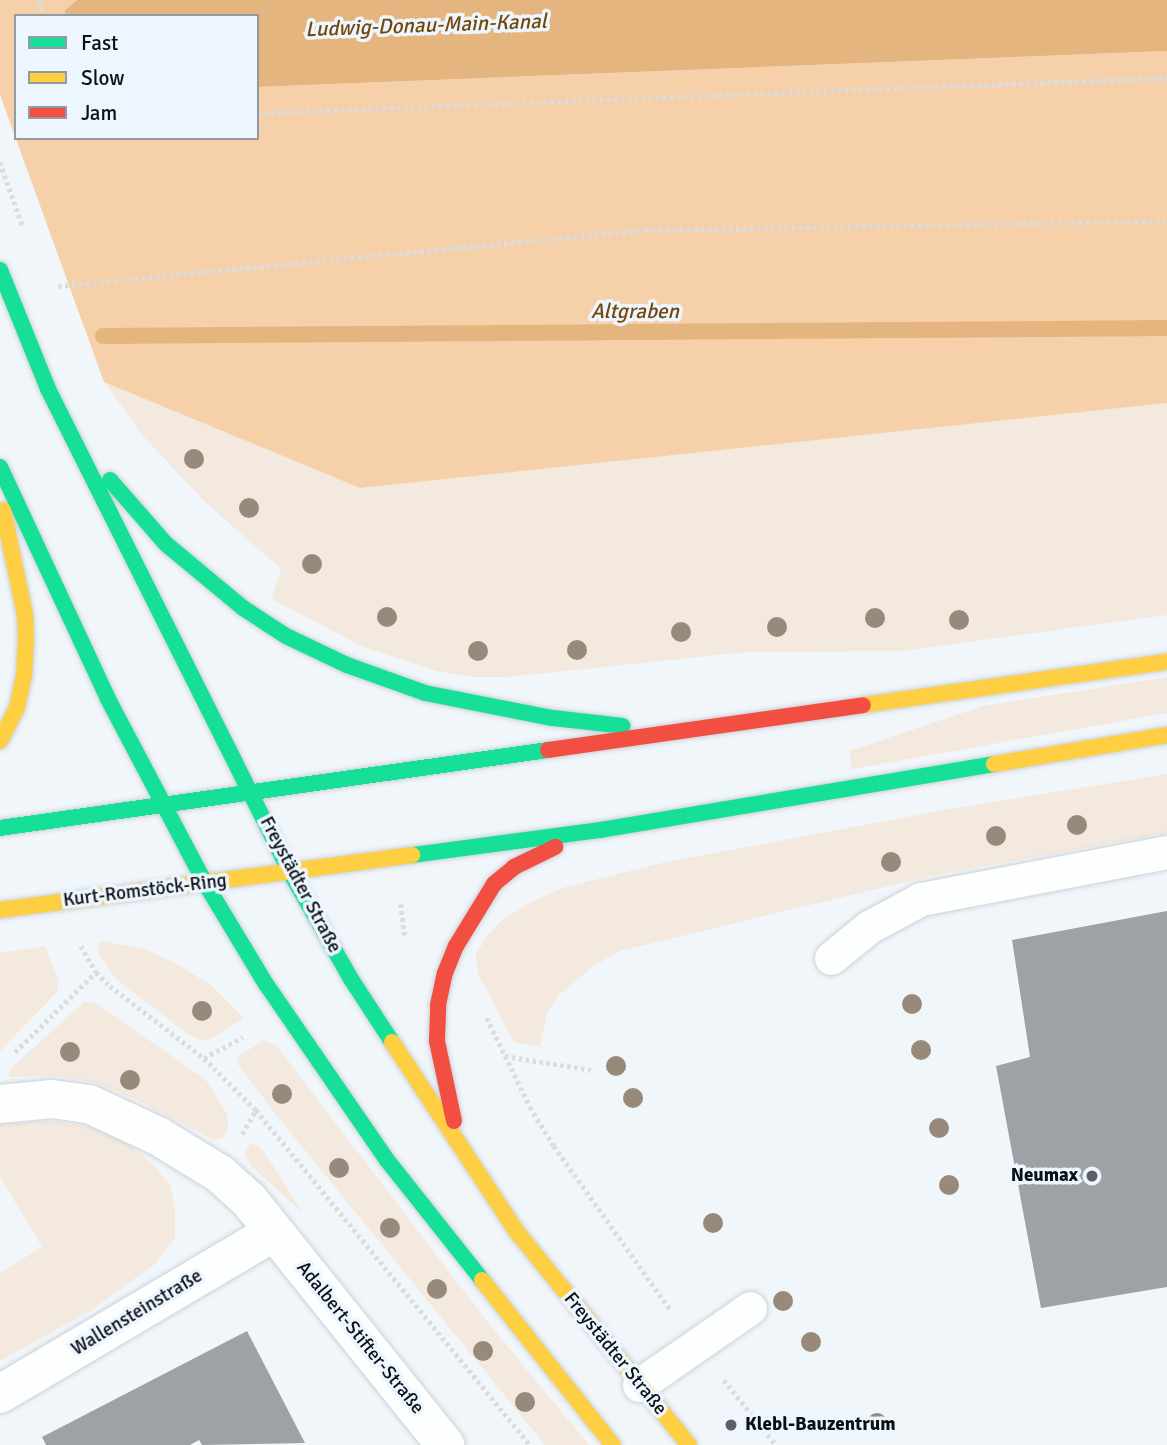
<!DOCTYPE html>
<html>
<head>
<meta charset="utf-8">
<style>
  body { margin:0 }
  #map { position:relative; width:1167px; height:1445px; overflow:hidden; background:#f1f6fb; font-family:Signika,sans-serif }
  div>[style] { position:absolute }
  .green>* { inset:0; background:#f4e9de }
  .forest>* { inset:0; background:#f5d0a8 }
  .water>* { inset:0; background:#e5b580 }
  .stream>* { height:16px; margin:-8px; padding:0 8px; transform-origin:8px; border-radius:8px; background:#e5b580 }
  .building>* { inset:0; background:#9da2a7 }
  .path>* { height:4.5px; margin-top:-2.25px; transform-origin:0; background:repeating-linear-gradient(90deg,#dbdcde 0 3.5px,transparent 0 7px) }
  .roads { filter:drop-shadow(0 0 2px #cdd2d7) drop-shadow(0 0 2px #cdd2d7) }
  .lane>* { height:33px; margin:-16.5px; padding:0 16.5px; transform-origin:16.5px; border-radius:16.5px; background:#fdfefe }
  .street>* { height:38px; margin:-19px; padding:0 19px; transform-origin:19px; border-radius:19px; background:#fdfefe }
  .fast>* { height:16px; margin:-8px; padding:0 8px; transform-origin:8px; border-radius:8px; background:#16e098 }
  .slow>* { height:16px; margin:-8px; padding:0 8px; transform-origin:8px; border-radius:8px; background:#ffcf43 }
  .jam>* { height:16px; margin:-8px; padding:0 8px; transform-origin:8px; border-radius:8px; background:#f24e42 }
  .trees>* { width:20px; height:20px; margin:-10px; border-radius:50%; background:#988a7b }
  .dots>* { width:19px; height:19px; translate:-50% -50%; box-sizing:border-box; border:4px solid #edf6ff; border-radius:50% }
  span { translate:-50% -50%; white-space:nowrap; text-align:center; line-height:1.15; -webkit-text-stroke:7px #edf6ff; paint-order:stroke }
  .street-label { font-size:19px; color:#0b1015 }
  .poi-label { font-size:19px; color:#0b1015; font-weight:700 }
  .right { translate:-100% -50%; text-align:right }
  .left { translate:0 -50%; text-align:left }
  .water-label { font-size:21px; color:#75470b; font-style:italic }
  .legend { position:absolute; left:14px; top:14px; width:245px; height:126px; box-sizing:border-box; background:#edf6ff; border:2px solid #939aa1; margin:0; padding:9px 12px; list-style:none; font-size:21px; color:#0b1015 }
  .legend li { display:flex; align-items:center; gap:14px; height:35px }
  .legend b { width:35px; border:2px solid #939aa1 }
</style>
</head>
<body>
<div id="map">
  <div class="green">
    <div style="clip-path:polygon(104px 382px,360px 488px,1167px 403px,1167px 615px,903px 651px,747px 652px,507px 677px,470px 677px,437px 671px,363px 647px,272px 599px,281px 569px,205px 502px,143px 436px)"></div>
    <div style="clip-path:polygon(1167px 677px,1167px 713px,852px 769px,849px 751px,983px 706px)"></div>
    <div style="clip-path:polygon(1167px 774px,1167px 833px,930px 876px,620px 951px,595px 965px,559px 995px,547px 1013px,540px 1047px,514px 1042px,478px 974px,476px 954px,487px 936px,501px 921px,532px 901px,566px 887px,666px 862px,955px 808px)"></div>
    <div style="clip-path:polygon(103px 941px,147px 950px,175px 963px,211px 985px,244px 1018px,211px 1039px,203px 1040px,189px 1035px,116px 979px,99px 954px,97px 945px)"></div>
    <div style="clip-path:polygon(45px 946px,59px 981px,57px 992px,0 1051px,0 953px)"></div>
    <div style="clip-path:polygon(84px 1002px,96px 1003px,206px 1080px,227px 1114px,228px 1126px,223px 1138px,214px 1140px,135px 1099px,93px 1082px,55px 1076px,8px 1077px,11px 1068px)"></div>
    <div style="clip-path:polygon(264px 1040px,276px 1045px,489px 1324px,589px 1445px,545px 1445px,277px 1116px,237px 1063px,239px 1056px)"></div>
    <div style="clip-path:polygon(54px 1121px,90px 1127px,126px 1143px,153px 1164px,170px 1185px,175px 1207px,175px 1238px,155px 1264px,92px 1310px,0 1361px,0 1273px,42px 1247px,0 1177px,0 1124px)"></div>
    <div style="clip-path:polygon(250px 1144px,257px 1145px,263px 1150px,303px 1213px,252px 1167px,244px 1155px)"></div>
  </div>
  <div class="forest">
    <div style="clip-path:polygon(0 0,77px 0,65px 10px,65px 16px,16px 16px,16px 138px,257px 138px,257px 87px,1167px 51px,1167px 403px,360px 488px,104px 382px,0 95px)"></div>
  </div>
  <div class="water">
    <div style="clip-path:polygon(77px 0,1167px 0,1167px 51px,257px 87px,257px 16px,65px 16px,65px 10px)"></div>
  </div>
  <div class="stream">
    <div style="left:103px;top:336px;width:1064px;rotate:-0.43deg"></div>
  </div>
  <div class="building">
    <div style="clip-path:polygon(1167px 911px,1167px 1287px,1041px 1308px,996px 1066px,1030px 1057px,1012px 940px)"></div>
    <div style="clip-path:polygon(247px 1331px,305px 1443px,202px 1445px,199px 1440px,190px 1445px,46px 1445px,42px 1437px)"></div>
  </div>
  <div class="path">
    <div style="left:41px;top:0;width:16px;rotate:90deg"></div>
    <div style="left:257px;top:113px;width:911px;rotate:-2.2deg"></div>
    <div style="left:0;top:162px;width:69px;rotate:70.5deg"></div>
    <div style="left:58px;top:286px;width:590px;rotate:-5.45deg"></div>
    <div style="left:645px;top:230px;width:522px;rotate:-0.99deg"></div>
    <div style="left:401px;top:904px;width:33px;rotate:83deg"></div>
    <div style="left:81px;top:946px;width:30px;rotate:60deg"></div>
    <div style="left:96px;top:972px;width:20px;rotate:45deg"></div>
    <div style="left:110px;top:986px;width:118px;rotate:37.5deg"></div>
    <div style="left:204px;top:1058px;width:74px;rotate:45deg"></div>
    <div style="left:256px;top:1110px;width:433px;rotate:50.7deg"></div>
    <div style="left:487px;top:1018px;width:99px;rotate:64.2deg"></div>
    <div style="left:530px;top:1107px;width:46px;rotate:58.4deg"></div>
    <div style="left:554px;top:1146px;width:200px;rotate:54.6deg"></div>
    <div style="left:15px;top:1052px;width:114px;rotate:-44.6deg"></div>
    <div style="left:505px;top:1056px;width:87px;rotate:9.2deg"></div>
    <div style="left:204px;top:1058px;width:44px;rotate:-28.3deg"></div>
    <div style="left:242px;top:1134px;width:28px;rotate:-60deg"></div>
    <div style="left:724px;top:1380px;width:83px;rotate:51.3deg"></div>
  </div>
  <div class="roads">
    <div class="lane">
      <div style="left:831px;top:958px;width:49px;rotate:-39.2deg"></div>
      <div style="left:869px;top:927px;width:59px;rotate:-28.3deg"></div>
      <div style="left:921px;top:899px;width:250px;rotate:-10.8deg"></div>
      <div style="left:639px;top:1385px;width:135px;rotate:-34.7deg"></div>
    </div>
    <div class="street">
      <div style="left:0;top:1104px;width:52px;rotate:-5.5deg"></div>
      <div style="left:52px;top:1099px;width:37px;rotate:8deg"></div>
      <div style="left:89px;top:1104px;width:76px;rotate:24.9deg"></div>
      <div style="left:158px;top:1136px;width:73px;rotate:31.5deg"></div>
      <div style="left:220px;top:1174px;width:39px;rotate:42deg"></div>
      <div style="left:249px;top:1200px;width:314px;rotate:51.3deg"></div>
      <div style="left:0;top:1394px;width:318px;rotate:-30.6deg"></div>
    </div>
    <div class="fast">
      <div style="left:0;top:270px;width:128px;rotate:68deg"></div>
      <div style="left:48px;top:389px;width:540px;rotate:63.39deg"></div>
      <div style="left:290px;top:872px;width:123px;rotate:60.3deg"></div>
      <div style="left:351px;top:979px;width:75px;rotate:56.9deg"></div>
      <div style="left:0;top:467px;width:256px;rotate:65deg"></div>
      <div style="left:108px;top:699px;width:208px;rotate:62.2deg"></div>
      <div style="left:205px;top:883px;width:118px;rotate:58.9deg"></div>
      <div style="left:266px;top:984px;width:214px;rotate:55.5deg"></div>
      <div style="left:387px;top:1160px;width:153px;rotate:51.6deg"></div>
      <div style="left:110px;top:480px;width:85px;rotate:48.8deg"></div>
      <div style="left:166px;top:544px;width:100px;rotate:39.7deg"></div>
      <div style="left:243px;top:608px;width:51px;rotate:33.1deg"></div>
      <div style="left:286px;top:636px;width:68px;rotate:25.4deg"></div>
      <div style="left:347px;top:665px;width:83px;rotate:19.7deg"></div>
      <div style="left:425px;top:693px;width:130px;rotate:11.1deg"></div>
      <div style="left:553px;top:718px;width:70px;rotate:6.5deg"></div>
      <div style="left:0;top:828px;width:554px;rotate:-8.1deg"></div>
      <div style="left:412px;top:855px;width:190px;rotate:-7.6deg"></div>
      <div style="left:600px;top:830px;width:399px;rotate:-9.5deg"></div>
    </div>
    <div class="slow">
      <div style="left:863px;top:705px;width:307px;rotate:-8.1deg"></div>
      <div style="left:0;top:741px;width:37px;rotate:-63deg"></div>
      <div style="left:17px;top:708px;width:33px;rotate:-78deg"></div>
      <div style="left:24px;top:676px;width:34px;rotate:-87deg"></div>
      <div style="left:26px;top:642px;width:27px;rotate:-92deg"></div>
      <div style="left:25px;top:615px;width:107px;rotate:-101.8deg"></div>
      <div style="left:994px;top:764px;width:175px;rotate:-9.5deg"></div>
      <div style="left:0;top:910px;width:416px;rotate:-7.6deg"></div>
      <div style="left:392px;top:1042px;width:227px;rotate:56.7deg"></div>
      <div style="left:517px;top:1232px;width:274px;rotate:51.1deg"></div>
      <div style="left:482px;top:1280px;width:211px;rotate:51.6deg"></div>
    </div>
    <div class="jam">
      <div style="left:548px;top:750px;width:318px;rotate:-8.1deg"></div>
      <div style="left:454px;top:1121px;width:82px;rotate:-102deg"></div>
      <div style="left:437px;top:1041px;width:36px;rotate:-88deg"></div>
      <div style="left:438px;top:1005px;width:33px;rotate:-78deg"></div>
      <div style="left:445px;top:973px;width:29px;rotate:-68deg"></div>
      <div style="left:456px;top:946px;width:73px;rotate:-58.5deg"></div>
      <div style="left:494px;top:884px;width:26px;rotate:-40deg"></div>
      <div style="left:514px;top:867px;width:46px;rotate:-26deg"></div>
    </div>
  </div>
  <div class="trees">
    <div style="left:194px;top:459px"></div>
    <div style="left:249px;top:508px"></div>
    <div style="left:312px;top:564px"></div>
    <div style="left:387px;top:617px"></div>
    <div style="left:875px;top:618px"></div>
    <div style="left:959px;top:620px"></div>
    <div style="left:777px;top:627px"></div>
    <div style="left:681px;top:632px"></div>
    <div style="left:577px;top:650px"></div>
    <div style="left:478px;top:651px"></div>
    <div style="left:1077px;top:825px"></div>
    <div style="left:996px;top:836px"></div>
    <div style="left:891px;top:862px"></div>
    <div style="left:912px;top:1004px"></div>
    <div style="left:202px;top:1011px"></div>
    <div style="left:921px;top:1050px"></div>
    <div style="left:70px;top:1052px"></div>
    <div style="left:616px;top:1066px"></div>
    <div style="left:130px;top:1080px"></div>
    <div style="left:282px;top:1094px"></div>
    <div style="left:633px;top:1098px"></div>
    <div style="left:939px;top:1128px"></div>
    <div style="left:339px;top:1168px"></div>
    <div style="left:949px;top:1185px"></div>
    <div style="left:713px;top:1223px"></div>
    <div style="left:390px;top:1228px"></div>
    <div style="left:437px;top:1289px"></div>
    <div style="left:783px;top:1301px"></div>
    <div style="left:811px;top:1342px"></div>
    <div style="left:483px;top:1351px"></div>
    <div style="left:525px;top:1402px"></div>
    <div style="left:877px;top:1423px"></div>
  </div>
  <div class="dots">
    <div style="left:1092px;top:1176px;background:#5c6066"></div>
    <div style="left:731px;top:1425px;background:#5c6066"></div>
  </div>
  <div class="street-label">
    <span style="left:300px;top:885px;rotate:62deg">Freystädter Straße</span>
    <span style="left:145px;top:891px;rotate:-7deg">Kurt-Romstöck-Ring</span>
    <span style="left:137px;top:1313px;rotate:-31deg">Wallensteinstraße</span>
    <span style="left:360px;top:1338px;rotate:51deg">Adalbert-Stifter-Straße</span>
    <span style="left:615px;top:1354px;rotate:51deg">Freystädter Straße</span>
  </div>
  <div class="poi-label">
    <span class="right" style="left:1078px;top:1176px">Neumax</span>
    <span class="left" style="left:745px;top:1425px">Klebl-Bauzentrum</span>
  </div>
  <div class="water-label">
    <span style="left:426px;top:25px;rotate:-2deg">Ludwig-Donau-Main-Kanal</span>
    <span style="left:635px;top:311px">Altgraben</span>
  </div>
  <ul class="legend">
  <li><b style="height:9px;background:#16e098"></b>Fast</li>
  <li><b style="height:9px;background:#ffcf43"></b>Slow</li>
  <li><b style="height:9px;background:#f24e42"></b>Jam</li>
  </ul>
</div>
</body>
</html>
